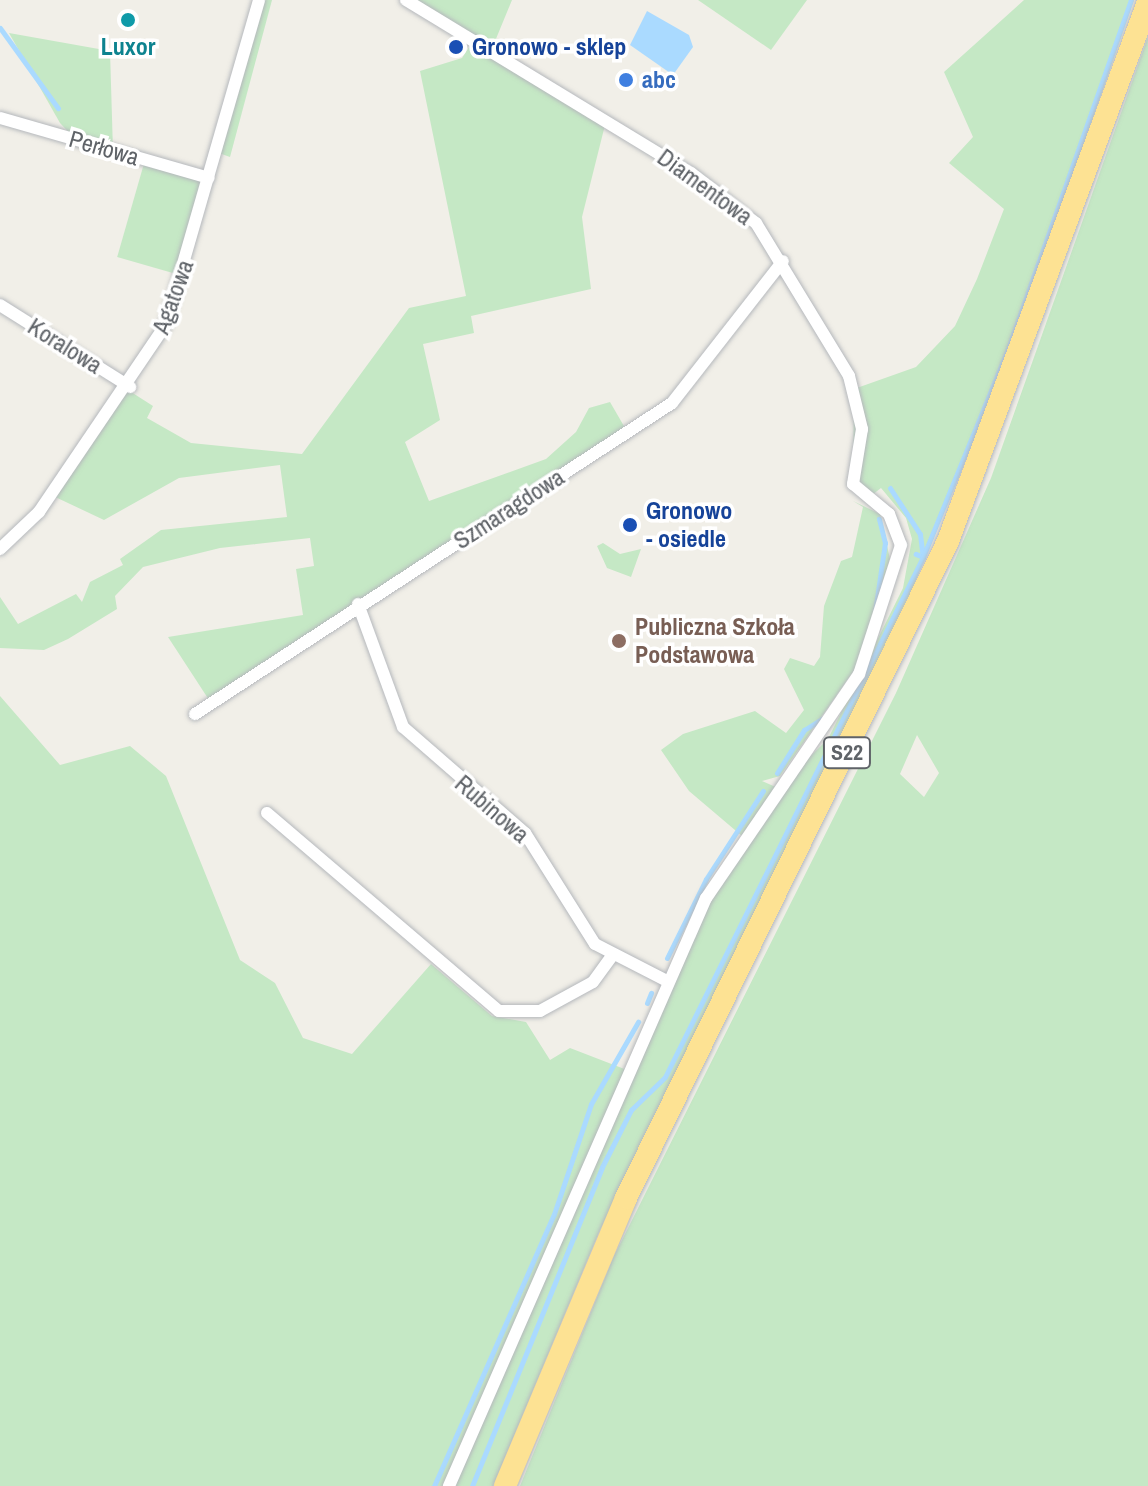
<!DOCTYPE html>
<html>
<head>
<meta charset="utf-8">
<style>
  body { margin:0 }
  #map { position:relative; width:1148px; height:1486px; overflow:hidden; background:#f1efe8; font-family:"Archivo Narrow",sans-serif }
  div>[style] { position:absolute }
  .green>* { inset:0; background:#c5e8c5; transform-origin:0 0 }
  .water>* { inset:0; background:#aadaff }
  .stream>* { height:5px; margin:-2.5px; padding:0 2.5px; transform-origin:2.5px; border-radius:2.5px; background:#aadaff }
  .roads { filter:drop-shadow(0 0 2px #b5b8bc) drop-shadow(0 0 2px #b5b8bc) }
  .street>* { height:12px; margin:-6px; padding:0 6px; transform-origin:6px; border-radius:6px; background:#fff }
  .highway>* { height:22px; margin:-11px; padding:0 11px; transform-origin:11px; border-radius:11px; background:#fde293 }
  .dots>* { width:22px; height:22px; translate:-50% -50%; box-sizing:border-box; border:4px solid #fff; border-radius:50% }
  span { translate:-50% -50%; white-space:nowrap; text-align:center; line-height:1.15; -webkit-text-stroke:7px #fff; paint-order:stroke }
  .shield-label span { padding:2px 6px; background:#fff; border:2px solid; border-radius:6px; -webkit-text-stroke-width:0 }
  .shield-label { font-size:22px; color:#5f6368; font-weight:700 }
  .culture-label { font-size:24px; color:#0d838f; font-weight:700 }
  .transit-label { font-size:24px; color:#164399; font-weight:700 }
  .left { translate:0 -50%; text-align:left }
  .shop-label { font-size:24px; color:#366cbe; font-weight:700 }
  .street-label { font-size:24px; color:#5f6368 }
  .education-label { font-size:24px; color:#785e54; font-weight:700 }
</style>
</head>
<body>
<div id="map">
  <div class="green">
    <div style="clip-path:polygon(259px 0,272px 0,230px 157px,216px 152px)"></div>
    <div style="clip-path:polygon(406px 0,512px 0,491px 51px,606px 121px,582px 217px,591px 289px,471px 316px,474px 333px,423px 344px,440px 420px,405px 442px,429px 501px,546px 459px,576px 432px,589px 408px,610px 402px,628px 433px,211px 703px,168px 637px,303px 615px,296px 569px,314px 566px,310px 538px,220px 548px,143px 567px,115px 596px,117px 609px,68px 639px,44px 650px,0 648px,0 597px,18px 624px,76px 594px,82px 602px,90px 582px,123px 565px,120px 559px,161px 530px,287px 517px,280px 465px,179px 478px,104px 520px,51px 495px,128px 390px,153px 406px,147px 418px,191px 443px,302px 454px,409px 308px,466px 296px,420px 71px,462px 58px,473px 41px)"></div>
    <div style="clip-path:polygon(698px 0,807px 0,771px 50px)"></div>
    <div style="clip-path:polygon(1024px 0,1134px 0,1050px 241px,914px 585px,599px 1232px,493px 1486px,0 1486px,0 696px,60px 765px,130px 746px,166px 776px,240px 960px,275px 983px,303px 1038px,352px 1054px,431px 964px,492px 1016px,526px 1022px,550px 1060px,570px 1048px,627px 1070px,742px 836px,689px 791px,661px 750px,683px 734px,755px 711px,786px 733px,804px 710px,784px 669px,790px 658px,814px 666px,820px 657px,824px 606px,841px 561px,852px 557px,863px 507px,853px 501px,880px 514px,890px 559px,857px 666px,780px 776px,762px 781px,778px 788px,828px 739px,903px 588px,912px 539px,906px 518px,881px 488px,872px 495px,853px 484px,854px 389px,916px 367px,955px 326px,977px 279px,1004px 209px,949px 163px,973px 137px,944px 72px)"></div>
    <div style="clip-path:polygon(9px 33px,110px 51px,113px 151px,76px 140px,60px 123px)"></div>
    <div style="clip-path:polygon(evenodd,1148px 37px,1148px 1486px,520px 1486px,614px 1256px,896px 693px,991px 478px,1148px 37px,917px 735px,939px 773px,924px 797px,900px 774px,917px 735px)"></div>
    <div style="left:145px;top:160px;width:66px;height:101px;rotate:16deg"></div>
    <div style="clip-path:polygon(603px 543px,620px 554px,641px 549px,631px 577px,607px 568px,597px 546px)"></div>
  </div>
  <div class="water">
    <div style="clip-path:polygon(647px 11px,689px 35px,693px 47px,673px 75px,630px 45px)"></div>
  </div>
  <div class="stream">
    <div style="left:0;top:28px;width:99px;rotate:54.1deg"></div>
    <div style="left:890px;top:488px;width:55px;rotate:56.9deg"></div>
    <div style="left:920px;top:534px;width:23px;rotate:83deg"></div>
    <div style="left:923px;top:557px;width:8px;rotate:-157deg"></div>
    <div style="left:875px;top:612px;width:70px;rotate:-81.8deg"></div>
    <div style="left:885px;top:543px;width:25px;rotate:-104deg"></div>
    <div style="left:777px;top:773px;width:51px;rotate:-57.9deg"></div>
    <div style="left:804px;top:730px;width:22px;rotate:-32deg"></div>
    <div style="left:667px;top:958px;width:88px;rotate:-63.7deg"></div>
    <div style="left:706px;top:879px;width:105px;rotate:-57.1deg"></div>
    <div style="left:647px;top:1003px;width:11px;rotate:-68deg"></div>
    <div style="left:434px;top:1486px;width:297px;rotate:-66.2deg"></div>
    <div style="left:554px;top:1214px;width:116px;rotate:-71.4deg"></div>
    <div style="left:591px;top:1104px;width:95px;rotate:-60.2deg"></div>
    <div style="left:472px;top:1486px;width:344px;rotate:-67.8deg"></div>
    <div style="left:602px;top:1167px;width:64px;rotate:-63deg"></div>
    <div style="left:631px;top:1110px;width:47px;rotate:-44.1deg"></div>
    <div style="left:665px;top:1077px;width:580px;rotate:-63.61deg"></div>
    <div style="left:923px;top:557px;width:228px;rotate:-67.8deg"></div>
    <div style="left:1009px;top:346px;width:367px;rotate:-70.6deg"></div>
  </div>
  <div class="roads">
    <div class="street">
      <div style="left:406px;top:0;width:333px;rotate:31.3deg"></div>
      <div style="left:691px;top:173px;width:82px;rotate:37.6deg"></div>
      <div style="left:756px;top:223px;width:179px;rotate:58.7deg"></div>
      <div style="left:849px;top:376px;width:55px;rotate:76.2deg"></div>
      <div style="left:862px;top:429px;width:56px;rotate:99.3deg"></div>
      <div style="left:853px;top:484px;width:47px;rotate:39.8deg"></div>
      <div style="left:889px;top:514px;width:33px;rotate:69deg"></div>
      <div style="left:901px;top:545px;width:136px;rotate:108deg"></div>
      <div style="left:859px;top:674px;width:271px;rotate:124.3deg"></div>
      <div style="left:706px;top:898px;width:642px;rotate:113.61deg"></div>
      <div style="left:0;top:118px;width:217px;rotate:16deg"></div>
      <div style="left:0;top:305px;width:154px;rotate:32.2deg"></div>
      <div style="left:0;top:549px;width:54px;rotate:-43.5deg"></div>
      <div style="left:39px;top:512px;width:225px;rotate:-55.9deg"></div>
      <div style="left:165px;top:326px;width:339px;rotate:-73.9deg"></div>
      <div style="left:358px;top:604px;width:131px;rotate:69.9deg"></div>
      <div style="left:403px;top:727px;width:162px;rotate:41deg"></div>
      <div style="left:525px;top:833px;width:131px;rotate:57.8deg"></div>
      <div style="left:595px;top:944px;width:81px;rotate:27.2deg"></div>
      <div style="left:195px;top:714px;width:569px;rotate:-33.1deg"></div>
      <div style="left:672px;top:403px;width:180px;rotate:-52deg"></div>
      <div style="left:267px;top:813px;width:305px;rotate:40.5deg"></div>
      <div style="left:499px;top:1011px;width:41px"></div>
      <div style="left:540px;top:1011px;width:60px;rotate:-28.7deg"></div>
      <div style="left:593px;top:982px;width:32px;rotate:-54deg"></div>
    </div>
    <div class="highway">
      <div style="left:505px;top:1486px;width:312px;rotate:-67.2deg"></div>
      <div style="left:626px;top:1198px;width:732px;rotate:-63.89deg"></div>
      <div style="left:948px;top:541px;width:575px;rotate:-69.64deg"></div>
    </div>
  </div>
  <div class="dots">
    <div style="left:128px;top:20px;background:#0f9aa8"></div>
    <div style="left:456px;top:47px;background:#1a4fb4"></div>
    <div style="left:626px;top:80px;background:#3f7fe0"></div>
    <div style="left:630px;top:525px;background:#1a4fb4"></div>
    <div style="left:619px;top:641px;background:#8d6e63"></div>
  </div>
  <div class="shield-label">
    <span style="left:847px;top:753px">S22</span>
  </div>
  <div class="culture-label">
    <span style="left:128px;top:47px">Luxor</span>
  </div>
  <div class="transit-label">
    <span class="left" style="left:472px;top:47px">Gronowo - sklep</span>
    <span class="left" style="left:646px;top:525px">Gronowo<br>- osiedle</span>
  </div>
  <div class="shop-label">
    <span class="left" style="left:642px;top:80px">abc</span>
  </div>
  <div class="street-label">
    <span style="left:104px;top:148px;rotate:16deg">Perłowa</span>
    <span style="left:705px;top:187px;rotate:36deg">Diamentowa</span>
    <span style="left:173px;top:297px;rotate:-70deg">Agatowa</span>
    <span style="left:65px;top:346px;rotate:32deg">Koralowa</span>
    <span style="left:509px;top:509px;rotate:-33deg">Szmaragdowa</span>
    <span style="left:492px;top:809px;rotate:41deg">Rubinowa</span>
  </div>
  <div class="education-label">
    <span class="left" style="left:635px;top:641px">Publiczna Szkoła<br>Podstawowa</span>
  </div>
</div>
</body>
</html>
